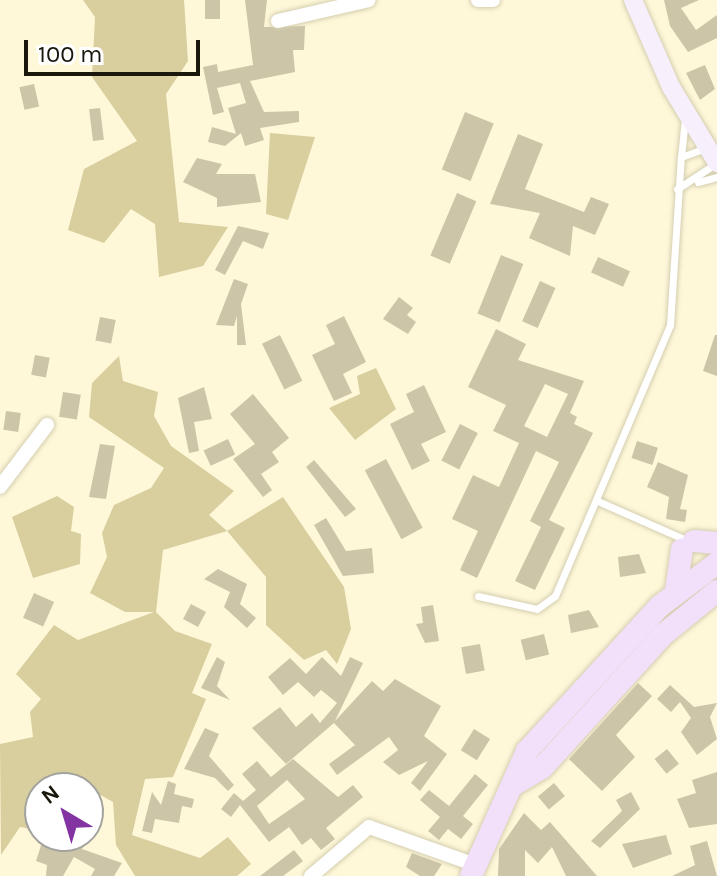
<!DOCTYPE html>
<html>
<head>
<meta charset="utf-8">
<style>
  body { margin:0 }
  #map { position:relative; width:717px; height:876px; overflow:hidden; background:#fef8d9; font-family:Karla,sans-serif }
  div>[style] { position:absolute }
  .green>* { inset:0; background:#d8ce9e }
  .building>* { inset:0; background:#ccc5a8; transform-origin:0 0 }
  .roads { filter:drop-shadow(0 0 2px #d4ceb0) drop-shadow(0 0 2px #d4ceb0) }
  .lane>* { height:7px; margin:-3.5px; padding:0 3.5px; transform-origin:3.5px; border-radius:3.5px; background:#fff }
  .street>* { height:14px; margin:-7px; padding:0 7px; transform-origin:7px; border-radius:7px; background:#fff }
  .secondary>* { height:18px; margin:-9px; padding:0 9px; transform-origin:9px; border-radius:9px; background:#f8effd }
  .primary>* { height:22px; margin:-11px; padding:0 11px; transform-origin:11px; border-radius:11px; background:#f2dffa }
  span { translate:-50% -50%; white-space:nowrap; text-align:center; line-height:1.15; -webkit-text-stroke:7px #fff; paint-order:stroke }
  .north { position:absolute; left:24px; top:772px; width:80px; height:80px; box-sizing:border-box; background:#fff; border:2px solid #a3a39e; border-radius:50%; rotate:322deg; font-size:22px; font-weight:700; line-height:32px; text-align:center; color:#1a180d }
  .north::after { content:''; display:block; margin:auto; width:28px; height:36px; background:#8333a2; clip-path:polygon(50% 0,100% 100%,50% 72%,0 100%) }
  .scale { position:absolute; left:24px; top:40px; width:176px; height:36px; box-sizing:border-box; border:4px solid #1a180d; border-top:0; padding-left:10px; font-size:24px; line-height:28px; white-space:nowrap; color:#1a180d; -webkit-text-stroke:6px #fff; paint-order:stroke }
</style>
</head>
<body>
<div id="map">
  <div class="green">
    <div style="clip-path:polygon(83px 0,184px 0,188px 61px,166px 94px,179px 222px,228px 227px,203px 266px,159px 277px,155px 224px,131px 209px,104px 243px,68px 230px,84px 169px,137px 141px,92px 77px,95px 17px)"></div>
    <div style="clip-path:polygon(270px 133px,315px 137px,288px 220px,266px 214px)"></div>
    <div style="clip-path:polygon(119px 356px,123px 381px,158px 392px,154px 416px,171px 446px,234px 491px,209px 515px,227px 531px,283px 497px,344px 587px,351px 629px,337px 664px,326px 650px,304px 660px,266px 625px,266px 577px,227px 531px,163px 550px,156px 612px,175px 631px,212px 644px,192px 693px,206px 699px,173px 777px,145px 779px,132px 835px,200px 858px,228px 837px,251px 864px,237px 876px,135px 876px,116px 845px,113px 802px,88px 788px,40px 788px,38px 830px,20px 827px,1px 855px,0 744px,33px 737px,30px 712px,41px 699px,16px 674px,54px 625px,78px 640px,154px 612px,125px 612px,90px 593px,107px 557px,102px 533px,114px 505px,151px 488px,164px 468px,89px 417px,92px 383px)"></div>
    <div style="clip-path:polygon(376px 368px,396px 409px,355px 440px,329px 408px,360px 394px,357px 376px)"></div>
    <div style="clip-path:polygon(57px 496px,74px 507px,71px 531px,81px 534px,80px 564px,33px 578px,12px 517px)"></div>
  </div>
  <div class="building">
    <div style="left:205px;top:0;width:15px;height:19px"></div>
    <div style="clip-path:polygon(245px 0,267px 0,264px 27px,305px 26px,304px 50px,293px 50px,295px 72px,250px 81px,264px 112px,299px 111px,299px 122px,260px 128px,264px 140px,245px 146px,241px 133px,225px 146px,208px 142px,212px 127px,236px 134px,228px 108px,246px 103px,240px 83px,217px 88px,224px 112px,213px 115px,203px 67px,217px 64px,218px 72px,253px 65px)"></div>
    <div style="clip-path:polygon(664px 0,699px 0,681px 8px,696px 30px,717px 15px,717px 38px,688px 52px,670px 26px)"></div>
    <div style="clip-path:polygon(705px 65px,715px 89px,700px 100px,686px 73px)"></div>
    <div style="left:34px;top:84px;width:23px;height:15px;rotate:77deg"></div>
    <div style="left:100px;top:108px;width:32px;height:11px;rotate:83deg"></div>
    <div style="left:465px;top:112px;width:31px;height:62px;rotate:22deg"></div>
    <div style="clip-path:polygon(518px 134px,543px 144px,525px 189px,584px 212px,591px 197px,609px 204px,595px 235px,573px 226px,570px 256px,529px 238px,540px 213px,490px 204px)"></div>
    <div style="clip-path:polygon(197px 158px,222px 164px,216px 174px,255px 174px,261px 202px,217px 207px,217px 198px,183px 182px)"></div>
    <div style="left:457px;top:193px;width:21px;height:68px;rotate:23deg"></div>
    <div style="clip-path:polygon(238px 226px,269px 233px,263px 249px,243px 241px,225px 275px,215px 270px)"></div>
    <div style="left:501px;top:255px;width:24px;height:63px;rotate:22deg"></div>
    <div style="left:598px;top:257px;width:35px;height:17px;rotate:24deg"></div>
    <div style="clip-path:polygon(234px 279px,248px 284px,241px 304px,246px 345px,237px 345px,237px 316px,234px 326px,216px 325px)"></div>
    <div style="left:540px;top:281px;width:17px;height:44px;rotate:24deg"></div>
    <div style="clip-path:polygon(399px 297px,413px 308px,407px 315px,416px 322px,408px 334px,383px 319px)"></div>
    <div style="clip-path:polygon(344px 316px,366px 362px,343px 374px,352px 393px,334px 401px,312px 355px,335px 344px,326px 325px)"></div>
    <div style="left:100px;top:317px;width:16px;height:24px;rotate:11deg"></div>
    <div style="clip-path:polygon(evenodd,496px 329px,526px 344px,518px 360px,584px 381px,570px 413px,577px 417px,574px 424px,593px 433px,549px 520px,565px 528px,535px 590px,515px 581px,541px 527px,530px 521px,559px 462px,536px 451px,477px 578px,460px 570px,478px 531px,452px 519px,473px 475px,499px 487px,519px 443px,493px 431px,506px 405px,468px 387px,496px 329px,545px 384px,568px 394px,547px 437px,524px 426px,545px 384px)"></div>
    <div style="left:280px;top:335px;width:51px;height:20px;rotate:64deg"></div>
    <div style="clip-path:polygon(715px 335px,717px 335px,717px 376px,703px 371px)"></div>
    <div style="left:35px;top:355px;width:15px;height:20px;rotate:11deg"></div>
    <div style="clip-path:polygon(424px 385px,446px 432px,421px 444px,430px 461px,412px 470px,390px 424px,414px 412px,406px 394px)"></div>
    <div style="clip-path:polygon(204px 387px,212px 419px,194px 422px,199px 451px,189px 453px,178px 398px)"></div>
    <div style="left:63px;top:392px;width:18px;height:25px;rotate:9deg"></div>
    <div style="clip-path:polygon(253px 394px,289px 438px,272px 452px,279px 462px,261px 474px,272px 490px,263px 497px,233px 459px,255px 444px,230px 414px)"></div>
    <div style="left:6px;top:411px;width:15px;height:19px;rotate:8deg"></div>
    <div style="left:460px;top:424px;width:20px;height:41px;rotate:27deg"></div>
    <div style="left:228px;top:439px;width:17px;height:27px;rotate:65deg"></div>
    <div style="left:637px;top:441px;width:22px;height:18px;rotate:18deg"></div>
    <div style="clip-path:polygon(100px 444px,115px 446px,106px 499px,89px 497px)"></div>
    <div style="left:386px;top:459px;width:78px;height:24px;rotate:62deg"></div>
    <div style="clip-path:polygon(314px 460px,356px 509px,345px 517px,306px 467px)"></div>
    <div style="clip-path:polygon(658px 462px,688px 475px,680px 509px,687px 510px,685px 522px,666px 519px,669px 497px,647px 487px)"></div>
    <div style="clip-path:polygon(326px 518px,346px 551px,372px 548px,374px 573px,343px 576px,314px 525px)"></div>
    <div style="clip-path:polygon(639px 554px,646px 573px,620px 577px,618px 557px)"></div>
    <div style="clip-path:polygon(218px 569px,247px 584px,240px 604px,256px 618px,247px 628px,224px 607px,230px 592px,204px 579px)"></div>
    <div style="left:34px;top:593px;width:22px;height:27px;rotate:24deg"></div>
    <div style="left:191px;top:604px;width:17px;height:17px;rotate:28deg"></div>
    <div style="clip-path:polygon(433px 605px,439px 641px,425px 643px,416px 624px,423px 623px,421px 607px)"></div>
    <div style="clip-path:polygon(589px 610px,599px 627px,571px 633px,568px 615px)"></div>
    <div style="left:544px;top:634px;width:21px;height:24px;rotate:76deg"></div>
    <div style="left:480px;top:644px;width:27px;height:19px;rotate:80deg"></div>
    <div style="clip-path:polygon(217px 657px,225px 662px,217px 686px,230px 700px,201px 688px)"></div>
    <div style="clip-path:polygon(322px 657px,341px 676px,350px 657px,363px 663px,335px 721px,372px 681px,383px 691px,395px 679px,441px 706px,424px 736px,447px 754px,420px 791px,411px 783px,428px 761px,399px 775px,383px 762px,398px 750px,389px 737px,337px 775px,329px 764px,355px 745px,334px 723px,286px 764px,252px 728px,280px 707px,296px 727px,312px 713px,320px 723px,337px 703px,321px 690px,314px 697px,298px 682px,283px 695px,268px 677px,290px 658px,306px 674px)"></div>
    <div style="clip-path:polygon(638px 683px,652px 696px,616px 735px,635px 757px,602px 791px,569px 759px)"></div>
    <div style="clip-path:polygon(670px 685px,694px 707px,717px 703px,710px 717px,717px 739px,697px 755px,681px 732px,691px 718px,680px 702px,671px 712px,657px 699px)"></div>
    <div style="clip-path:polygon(205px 728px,219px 734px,209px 756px,234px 785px,228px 791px,215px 778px,184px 769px)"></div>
    <div style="left:474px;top:729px;width:19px;height:25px;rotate:32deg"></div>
    <div style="left:667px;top:749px;width:19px;height:16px;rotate:51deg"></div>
    <div style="clip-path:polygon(evenodd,293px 759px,338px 797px,353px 785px,363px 797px,326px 828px,335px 839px,321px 850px,311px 838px,302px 845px,289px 827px,269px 842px,240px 805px,231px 817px,221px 809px,234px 793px,243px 801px,256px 790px,242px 774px,257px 761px,271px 777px,293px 759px,287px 780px,305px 799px,269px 824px,257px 806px,287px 780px)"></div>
    <div style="clip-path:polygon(717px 772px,717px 824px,689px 828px,677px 799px,696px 793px,692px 780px)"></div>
    <div style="clip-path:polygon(475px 774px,488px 785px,463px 816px,473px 824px,461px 839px,448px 829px,439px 840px,428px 831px,440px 817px,420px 800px,429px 790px,449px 806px)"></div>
    <div style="clip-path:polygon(168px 781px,176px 784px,174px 794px,194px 799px,192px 808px,182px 806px,179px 823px,155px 819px,152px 833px,142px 831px,152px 792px,161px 805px)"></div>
    <div style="left:554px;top:783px;width:17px;height:21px;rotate:50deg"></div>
    <div style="clip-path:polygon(631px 792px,640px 809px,600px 848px,591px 841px,622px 811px,616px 800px)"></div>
    <div style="clip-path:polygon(88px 803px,103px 811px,82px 849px,122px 863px,114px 876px,91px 876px,95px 869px,74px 857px,63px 876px,46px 876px,47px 865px,36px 861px,44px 836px,88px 836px)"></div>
    <div style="clip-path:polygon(524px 813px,541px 830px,550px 822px,597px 876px,566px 876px,552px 847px,538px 863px,525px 850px,525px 876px,498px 876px,499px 849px)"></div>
    <div style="clip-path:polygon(666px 835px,672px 854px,633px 868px,622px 844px)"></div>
    <div style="clip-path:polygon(707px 841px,717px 876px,672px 876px,695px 865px,690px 846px)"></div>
    <div style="clip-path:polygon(294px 850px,303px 861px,283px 876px,260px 876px)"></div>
    <div style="clip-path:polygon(412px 853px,442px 864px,434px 876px,420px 876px,406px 867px)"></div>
  </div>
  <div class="roads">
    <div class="lane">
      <div style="left:681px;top:157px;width:38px;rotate:-84deg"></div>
      <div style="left:698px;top:182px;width:20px;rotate:-15deg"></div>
      <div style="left:677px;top:189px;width:45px;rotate:-33.3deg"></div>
      <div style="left:600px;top:502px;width:94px;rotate:23.8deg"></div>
      <div style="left:478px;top:596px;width:60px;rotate:12.4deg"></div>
      <div style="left:537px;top:609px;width:22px;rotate:-36deg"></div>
      <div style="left:555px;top:596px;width:294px;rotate:-67deg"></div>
      <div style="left:670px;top:325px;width:168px;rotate:-86.3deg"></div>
      <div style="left:681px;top:157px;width:27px;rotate:-20deg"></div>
    </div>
    <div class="street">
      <div style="left:478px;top:0;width:15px"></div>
      <div style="left:278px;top:21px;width:93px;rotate:-13deg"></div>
      <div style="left:0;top:487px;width:78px;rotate:-52.8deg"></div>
      <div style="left:311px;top:876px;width:76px;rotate:-40.2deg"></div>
      <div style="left:369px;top:827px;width:114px;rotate:19.6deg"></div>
    </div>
    <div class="secondary">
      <div style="left:633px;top:0;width:95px;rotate:66.4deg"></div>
      <div style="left:671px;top:87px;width:89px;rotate:58.8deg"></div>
    </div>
    <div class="primary">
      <div style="left:694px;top:541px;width:23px;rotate:5deg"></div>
      <div style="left:676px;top:591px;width:42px;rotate:-81.9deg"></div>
      <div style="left:515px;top:784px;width:31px;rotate:-31deg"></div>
      <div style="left:542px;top:768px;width:181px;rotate:-47.7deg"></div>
      <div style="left:664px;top:634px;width:68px;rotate:-39.1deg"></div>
      <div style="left:471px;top:876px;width:137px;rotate:-65.9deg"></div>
      <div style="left:527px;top:751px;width:197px;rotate:-47.5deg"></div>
      <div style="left:660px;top:606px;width:71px;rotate:-37deg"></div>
    </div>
  </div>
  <div class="north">N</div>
  <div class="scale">100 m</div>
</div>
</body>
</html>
